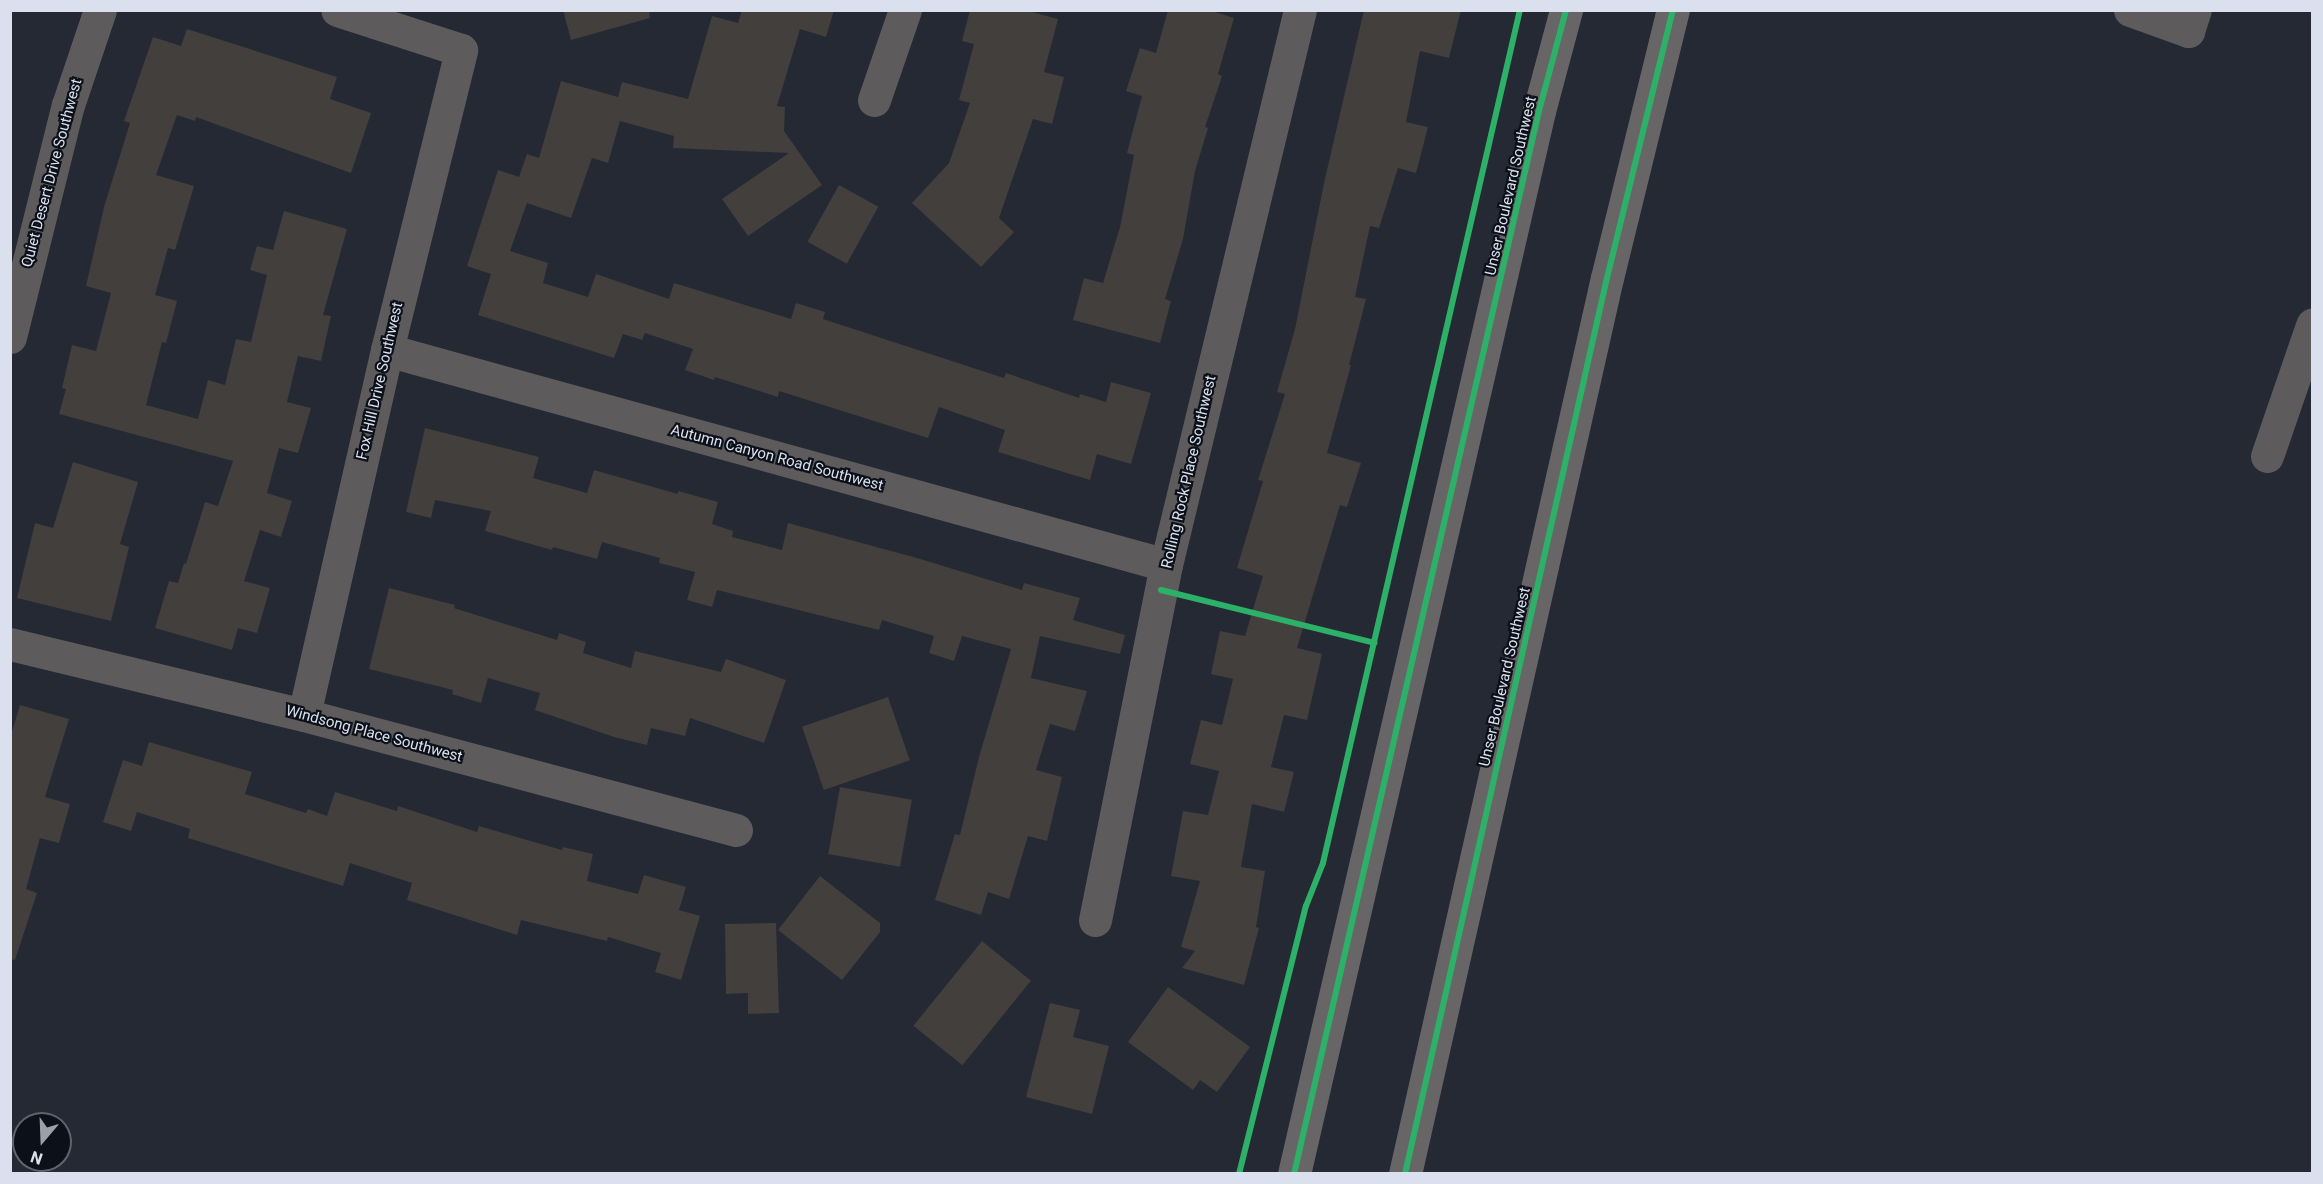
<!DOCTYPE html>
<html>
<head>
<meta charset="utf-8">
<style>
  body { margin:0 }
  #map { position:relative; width:2323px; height:1184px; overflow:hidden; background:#242934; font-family:Roboto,sans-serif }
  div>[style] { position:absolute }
  .building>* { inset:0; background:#423f3c; transform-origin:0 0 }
  .minor>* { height:33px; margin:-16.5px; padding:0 16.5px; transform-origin:16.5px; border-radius:16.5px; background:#5e5b5c }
  .major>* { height:33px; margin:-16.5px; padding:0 16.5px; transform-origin:16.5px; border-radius:16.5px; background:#686567 }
  .cycleway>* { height:6px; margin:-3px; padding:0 3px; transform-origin:3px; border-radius:3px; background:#2db169 }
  span { translate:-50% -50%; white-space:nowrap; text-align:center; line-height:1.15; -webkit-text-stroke:4.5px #0c1018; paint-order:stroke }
  .street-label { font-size:15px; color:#dae0ed }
  .frame { position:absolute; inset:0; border:12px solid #dae0ed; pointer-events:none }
  .north { position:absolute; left:12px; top:1112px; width:60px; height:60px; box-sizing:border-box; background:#0c1018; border:2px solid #5e636d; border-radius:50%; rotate:199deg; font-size:16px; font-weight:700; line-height:24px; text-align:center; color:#dae0ed }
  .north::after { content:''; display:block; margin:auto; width:21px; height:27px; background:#9aa0ac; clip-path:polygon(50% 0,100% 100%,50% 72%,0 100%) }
</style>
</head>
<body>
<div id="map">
  <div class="building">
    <div style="clip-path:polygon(563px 10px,649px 10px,650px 18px,571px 40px)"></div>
    <div style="clip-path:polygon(742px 10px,834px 10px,826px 37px,800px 29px,777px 106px,785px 107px,784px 131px,822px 185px,748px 236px,722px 199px,789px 153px,673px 148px,674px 136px,620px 121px,608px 163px,592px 158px,571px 218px,527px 203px,510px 251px,548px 263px,543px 283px,588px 297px,596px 274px,669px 299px,674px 283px,791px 319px,796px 303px,825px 312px,823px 319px,1004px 378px,1006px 373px,1079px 398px,1080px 394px,1106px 402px,1111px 382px,1151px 393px,1131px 464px,1097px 454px,1090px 480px,998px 452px,1005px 430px,939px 407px,928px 438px,779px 391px,778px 397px,715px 377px,714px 380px,685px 370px,693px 349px,645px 333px,642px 340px,623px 334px,614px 358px,478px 315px,491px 274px,467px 266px,498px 170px,519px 177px,527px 154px,539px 158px,561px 81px,618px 97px,622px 82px,688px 99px,712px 16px,738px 23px)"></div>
    <div style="clip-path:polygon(970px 10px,1024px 10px,1058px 19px,1044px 72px,1064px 77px,1052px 124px,1033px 119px,999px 218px,1014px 232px,981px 267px,912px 203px,949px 163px,970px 103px,959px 100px,974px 44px,962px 41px)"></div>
    <div style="clip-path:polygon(1168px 10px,1208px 10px,1234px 18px,1218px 74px,1222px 76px,1205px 127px,1208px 128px,1195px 171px,1183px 239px,1165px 299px,1171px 301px,1160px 343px,1073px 320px,1084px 278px,1103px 283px,1120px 227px,1134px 155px,1127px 153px,1142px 96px,1126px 91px,1140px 48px,1156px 53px)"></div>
    <div style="clip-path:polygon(1364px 10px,1461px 10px,1449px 58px,1420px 51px,1406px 122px,1428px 127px,1416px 173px,1398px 168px,1379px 228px,1370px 226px,1355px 297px,1366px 299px,1349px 365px,1351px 365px,1327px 453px,1361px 463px,1347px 507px,1340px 505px,1297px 648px,1322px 654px,1307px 720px,1284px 715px,1271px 767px,1294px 772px,1284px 812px,1252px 804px,1241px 867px,1265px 871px,1256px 927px,1259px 928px,1244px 985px,1182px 968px,1195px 951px,1181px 947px,1200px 881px,1171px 876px,1183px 811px,1208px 815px,1219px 771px,1190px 764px,1201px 720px,1222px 725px,1233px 679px,1211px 674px,1220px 631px,1245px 636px,1263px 576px,1237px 568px,1263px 481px,1258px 480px,1285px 394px,1277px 392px,1295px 329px,1324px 183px)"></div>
    <div style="clip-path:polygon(187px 29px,337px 77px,330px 99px,371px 113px,351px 173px,196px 117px,195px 121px,177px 115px,156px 175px,194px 186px,175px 250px,168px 248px,155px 295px,177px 301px,166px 343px,162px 342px,146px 405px,198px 419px,208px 380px,225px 385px,236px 339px,251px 342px,267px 275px,250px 270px,257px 246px,273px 250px,284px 211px,347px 229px,323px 315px,331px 316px,321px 361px,298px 356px,287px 402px,311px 408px,298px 453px,279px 448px,267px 493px,292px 501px,281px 537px,260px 530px,244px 581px,270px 588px,257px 633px,238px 628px,232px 650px,155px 628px,169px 581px,178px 583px,184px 563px,186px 564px,205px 502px,218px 506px,233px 461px,59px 414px,66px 389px,62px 388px,72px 345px,96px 351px,111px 293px,86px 286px,104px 207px,130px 123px,124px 121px,153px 37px,181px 46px)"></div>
    <div style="left:839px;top:185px;width:45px;height:65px;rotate:29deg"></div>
    <div style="clip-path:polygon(425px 428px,539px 457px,533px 478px,587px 493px,594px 470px,678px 494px,678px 491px,718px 502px,712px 524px,733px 531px,732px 537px,782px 550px,788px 523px,917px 558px,1022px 590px,1024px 583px,1080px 598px,1073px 620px,1125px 635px,1120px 654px,1040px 636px,1031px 678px,1087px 691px,1075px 731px,1050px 724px,1036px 770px,1062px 777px,1047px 841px,1028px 836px,1009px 899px,988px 892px,981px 915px,935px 900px,955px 834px,960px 835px,979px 757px,1011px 649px,962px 636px,954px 661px,929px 653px,934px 636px,882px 620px,879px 630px,717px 590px,712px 607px,687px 600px,695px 572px,659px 563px,660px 558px,602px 542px,597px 559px,553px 547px,552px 550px,485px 531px,491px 511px,435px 500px,431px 518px,406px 512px)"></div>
    <div style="clip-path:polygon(73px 462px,138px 482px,120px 544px,129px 547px,111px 621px,17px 598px,35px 523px,53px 528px)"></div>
    <div style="clip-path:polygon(389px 588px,455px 605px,454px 608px,557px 640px,559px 633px,586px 642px,583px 653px,631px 668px,635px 651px,721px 672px,726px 659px,786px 680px,764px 743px,690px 718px,685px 736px,651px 728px,647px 745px,614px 737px,535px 710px,540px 693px,488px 678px,481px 703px,452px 694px,453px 690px,369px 669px)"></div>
    <div style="left:888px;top:697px;width:67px;height:91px;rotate:71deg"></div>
    <div style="clip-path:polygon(20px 705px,69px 719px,45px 797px,70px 804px,59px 843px,40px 838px,26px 889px,37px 893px,15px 960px,10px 959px,10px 738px)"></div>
    <div style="clip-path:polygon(149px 742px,252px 772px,245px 794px,306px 813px,308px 809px,327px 816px,335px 792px,397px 811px,398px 806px,477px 832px,479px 826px,562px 850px,563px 847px,593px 854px,587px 881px,638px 894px,644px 875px,686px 887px,679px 910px,700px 916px,681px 980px,655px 972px,661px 953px,608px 937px,607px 941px,521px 920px,517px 935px,407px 900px,412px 883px,350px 863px,343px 886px,188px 838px,190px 829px,137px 812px,131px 831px,103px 822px,123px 760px,142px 766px)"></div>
    <div style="left:840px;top:787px;width:73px;height:68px;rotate:10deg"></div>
    <div style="clip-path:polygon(820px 876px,880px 923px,880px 932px,842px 980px,778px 930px)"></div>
    <div style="clip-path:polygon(776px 923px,779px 1013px,748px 1014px,748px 993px,726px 994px,725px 924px)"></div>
    <div style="left:982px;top:941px;width:63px;height:109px;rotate:39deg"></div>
    <div style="clip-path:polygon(1168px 987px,1250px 1047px,1217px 1092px,1200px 1080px,1193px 1090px,1128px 1042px)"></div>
    <div style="clip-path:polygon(1050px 1003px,1080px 1010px,1073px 1037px,1109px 1046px,1092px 1114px,1026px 1097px)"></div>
  </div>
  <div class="minor">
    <div style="left:2130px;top:10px;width:62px;rotate:19.9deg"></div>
    <div style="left:2188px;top:31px;width:22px;rotate:-72deg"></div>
    <div style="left:874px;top:100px;width:95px;rotate:-71deg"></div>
    <div style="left:10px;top:337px;width:239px;rotate:-76deg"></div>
    <div style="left:68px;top:105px;width:100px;rotate:-71.4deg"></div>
    <div style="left:387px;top:350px;width:808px;rotate:15.43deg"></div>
    <div style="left:2267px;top:456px;width:139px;rotate:-71deg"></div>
    <div style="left:10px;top:644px;width:302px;rotate:13.6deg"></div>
    <div style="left:304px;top:715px;width:447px;rotate:14.9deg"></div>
    <div style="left:304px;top:715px;width:374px;rotate:-77.2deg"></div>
    <div style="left:387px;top:350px;width:309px;rotate:-76.1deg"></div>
    <div style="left:461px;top:50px;width:130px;rotate:-162.1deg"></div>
    <div style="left:1095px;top:920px;width:362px;rotate:-78.7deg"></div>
    <div style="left:1166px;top:565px;width:571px;rotate:-76.43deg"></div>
  </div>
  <div class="major">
    <div style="left:1294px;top:1174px;width:1091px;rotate:-77.02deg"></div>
    <div style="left:1539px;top:111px;width:105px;rotate:-75deg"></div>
    <div style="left:1405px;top:1174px;width:918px;rotate:-77.3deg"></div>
    <div style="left:1607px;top:278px;width:276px;rotate:-76.2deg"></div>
  </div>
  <div class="cycleway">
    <div style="left:1161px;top:590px;width:220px;rotate:13.9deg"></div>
    <div style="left:1239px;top:1174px;width:276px;rotate:-76deg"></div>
    <div style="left:1306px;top:906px;width:46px;rotate:-68.4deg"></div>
    <div style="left:1323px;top:863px;width:875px;rotate:-77deg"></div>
    <div style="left:1294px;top:1174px;width:1091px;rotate:-77.02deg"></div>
    <div style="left:1539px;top:111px;width:105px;rotate:-75deg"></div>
    <div style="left:1405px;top:1174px;width:918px;rotate:-77.3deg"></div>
    <div style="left:1607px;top:278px;width:276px;rotate:-76.2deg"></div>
  </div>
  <div class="street-label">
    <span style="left:52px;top:173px;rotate:-75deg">Quiet Desert Drive Southwest</span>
    <span style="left:1511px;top:186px;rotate:-77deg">Unser Boulevard Southwest</span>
    <span style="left:380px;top:381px;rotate:-77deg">Fox Hill Drive Southwest</span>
    <span style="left:777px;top:458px;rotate:15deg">Autumn Canyon Road Southwest</span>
    <span style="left:1189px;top:472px;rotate:-77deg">Rolling Rock Place Southwest</span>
    <span style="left:1505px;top:677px;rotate:-77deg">Unser Boulevard Southwest</span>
    <span style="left:374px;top:734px;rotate:15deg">Windsong Place Southwest</span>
  </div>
  <div class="frame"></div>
  <div class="north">N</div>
</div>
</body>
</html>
